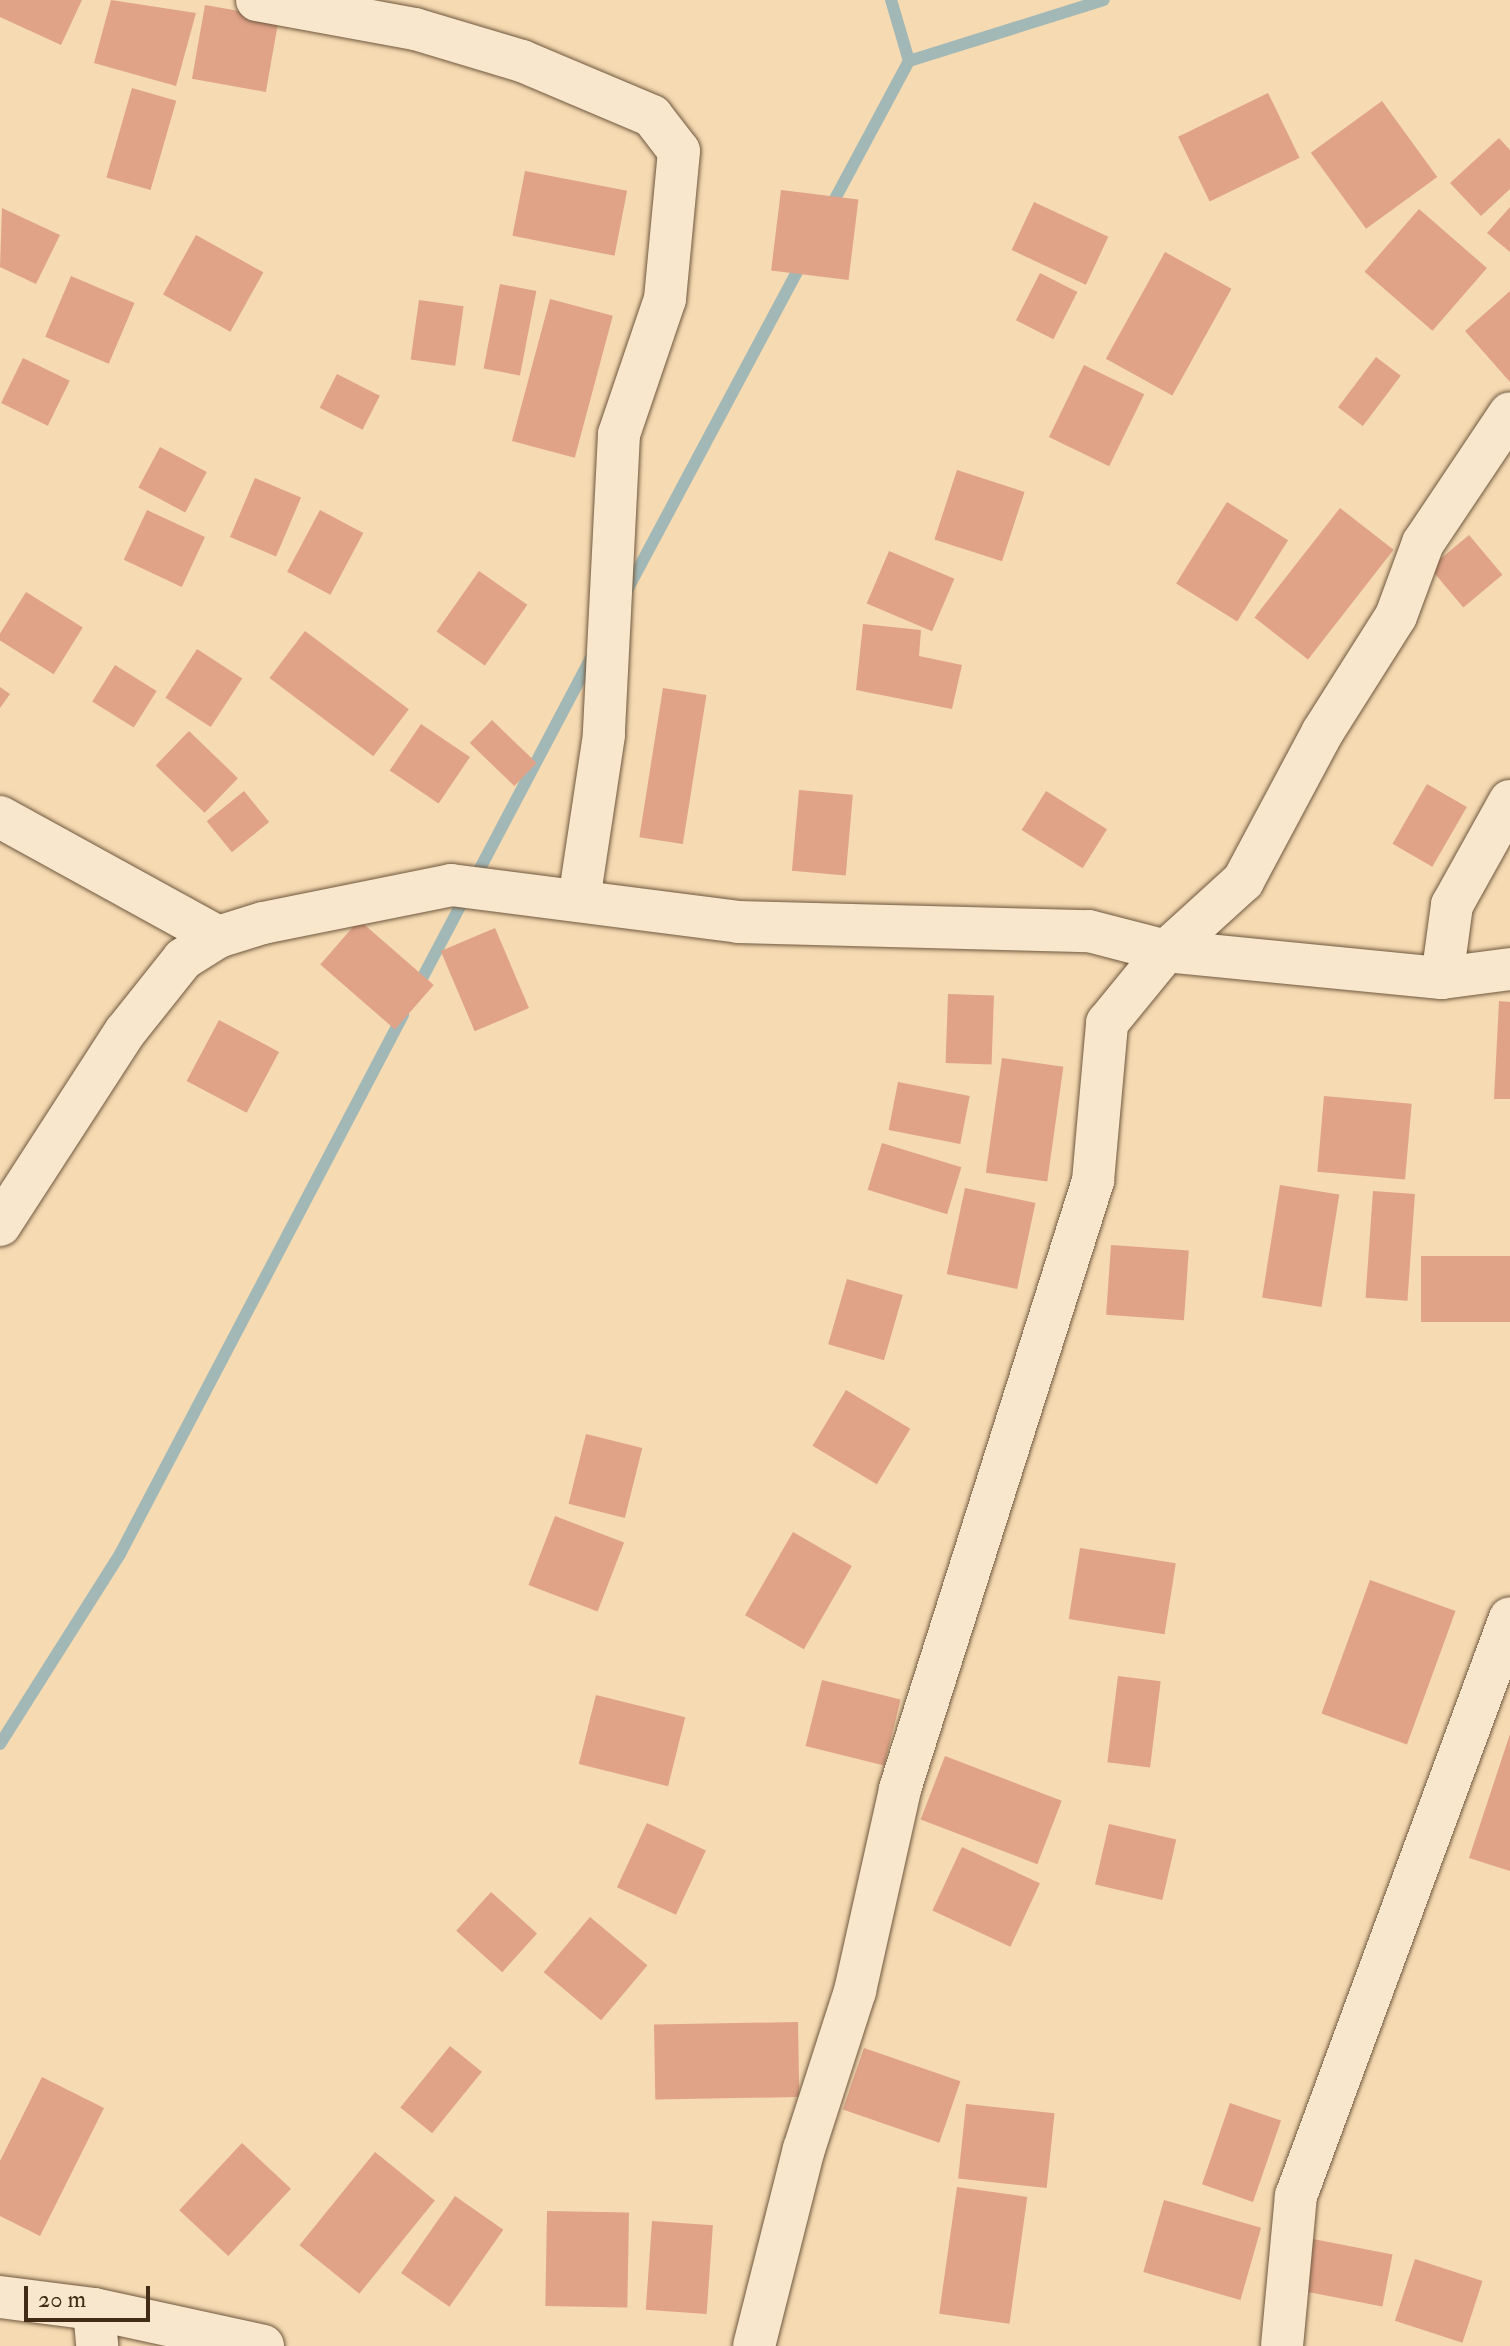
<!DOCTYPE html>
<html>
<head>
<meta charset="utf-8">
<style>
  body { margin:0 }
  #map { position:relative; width:1510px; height:2346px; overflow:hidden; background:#f5dab2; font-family:"IM FELL Double Pica",serif }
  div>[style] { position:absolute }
  .stream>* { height:12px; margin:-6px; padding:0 6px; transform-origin:6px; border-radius:6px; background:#a1b8b7 }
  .building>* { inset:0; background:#e0a388; transform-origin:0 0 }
  .roads { filter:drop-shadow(0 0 2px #70583e) drop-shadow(0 0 2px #70583e) }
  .minor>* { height:42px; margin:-21px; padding:0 21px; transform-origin:21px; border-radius:21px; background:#f8e7cd }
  span { translate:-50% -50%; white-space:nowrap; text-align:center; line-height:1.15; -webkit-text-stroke:7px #f8e7cd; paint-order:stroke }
  .scale { position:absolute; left:24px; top:2286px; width:126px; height:36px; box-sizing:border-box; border:4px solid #432c17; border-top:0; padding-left:10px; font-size:24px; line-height:28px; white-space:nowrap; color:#432c17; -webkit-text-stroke:6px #f8e7cd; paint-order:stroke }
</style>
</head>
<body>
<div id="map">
  <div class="stream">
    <div style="left:909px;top:61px;width:204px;rotate:-17.4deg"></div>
    <div style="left:829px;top:210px;width:169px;rotate:-61.8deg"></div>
    <div style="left:909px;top:61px;width:64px;rotate:-106.4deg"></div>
    <div style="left:626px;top:592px;width:378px;rotate:-61.9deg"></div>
    <div style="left:417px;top:988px;width:378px;rotate:-62.2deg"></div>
    <div style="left:0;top:1744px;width:225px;rotate:-57.7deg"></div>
    <div style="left:120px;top:1554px;width:609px;rotate:-62.3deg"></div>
  </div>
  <div class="building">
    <div style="clip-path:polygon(0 0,82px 0,61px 45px,0 17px)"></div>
    <div style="clip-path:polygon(111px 0,196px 13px,176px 86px,94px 63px)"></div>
    <div style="left:205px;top:5px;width:75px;height:75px;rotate:10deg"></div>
    <div style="left:132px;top:88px;width:46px;height:93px;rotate:16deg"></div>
    <div style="left:1268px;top:93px;width:72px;height:100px;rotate:64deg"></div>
    <div style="left:1382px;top:101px;width:94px;height:88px;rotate:54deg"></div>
    <div style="clip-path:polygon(1499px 138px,1510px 150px,1510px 189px,1481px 216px,1450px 183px)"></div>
    <div style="left:525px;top:171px;width:104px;height:66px;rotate:11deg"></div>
    <div style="left:781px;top:190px;width:78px;height:81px;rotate:7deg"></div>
    <div style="left:1034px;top:202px;width:82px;height:53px;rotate:25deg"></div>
    <div style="clip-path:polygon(1510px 207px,1510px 252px,1487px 233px)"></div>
    <div style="clip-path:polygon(2px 208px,60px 235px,36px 284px,0 267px)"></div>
    <div style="left:1419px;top:209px;width:90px;height:83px;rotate:41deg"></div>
    <div style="left:196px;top:235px;width:77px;height:68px;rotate:29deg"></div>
    <div style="left:1165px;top:252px;width:76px;height:122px;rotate:29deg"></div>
    <div style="left:1040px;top:273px;width:42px;height:53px;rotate:27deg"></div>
    <div style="left:71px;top:276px;width:69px;height:66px;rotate:23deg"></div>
    <div style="left:500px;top:284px;width:37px;height:86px;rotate:11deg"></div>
    <div style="clip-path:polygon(1510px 291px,1510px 382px,1465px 331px)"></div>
    <div style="left:550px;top:299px;width:65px;height:147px;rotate:15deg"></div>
    <div style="left:419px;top:300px;width:45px;height:60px;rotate:8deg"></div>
    <div style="left:1376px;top:357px;width:31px;height:63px;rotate:37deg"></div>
    <div style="left:23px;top:358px;width:52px;height:50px;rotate:26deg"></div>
    <div style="left:1084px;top:365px;width:67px;height:80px;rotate:26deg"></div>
    <div style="left:337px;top:374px;width:48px;height:38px;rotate:27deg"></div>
    <div style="left:160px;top:447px;width:53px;height:46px;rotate:28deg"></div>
    <div style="left:957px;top:470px;width:71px;height:73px;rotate:18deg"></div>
    <div style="left:255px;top:478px;width:50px;height:64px;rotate:23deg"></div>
    <div style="left:1227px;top:502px;width:72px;height:96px;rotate:32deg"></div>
    <div style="left:1340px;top:508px;width:68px;height:139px;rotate:38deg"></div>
    <div style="left:147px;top:510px;width:64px;height:55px;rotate:25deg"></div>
    <div style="left:320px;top:510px;width:49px;height:70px;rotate:28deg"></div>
    <div style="left:1469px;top:535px;width:52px;height:51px;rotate:50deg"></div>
    <div style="left:889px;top:551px;width:71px;height:57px;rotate:23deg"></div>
    <div style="left:479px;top:571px;width:59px;height:74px;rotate:35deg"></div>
    <div style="left:26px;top:592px;width:67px;height:55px;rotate:32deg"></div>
    <div style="clip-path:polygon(863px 624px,921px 630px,919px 656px,962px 665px,952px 709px,856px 690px)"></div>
    <div style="left:305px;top:631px;width:130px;height:59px;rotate:37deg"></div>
    <div style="left:197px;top:649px;width:54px;height:58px;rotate:33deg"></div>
    <div style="left:115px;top:665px;width:49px;height:43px;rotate:32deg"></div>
    <div style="clip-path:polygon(0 687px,10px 694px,0 708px)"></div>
    <div style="left:663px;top:688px;width:44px;height:151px;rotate:9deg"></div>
    <div style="left:492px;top:720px;width:62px;height:32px;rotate:44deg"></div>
    <div style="left:421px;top:724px;width:59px;height:56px;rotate:34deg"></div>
    <div style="left:189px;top:731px;width:68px;height:48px;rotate:44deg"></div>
    <div style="left:1427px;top:784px;width:46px;height:69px;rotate:30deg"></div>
    <div style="left:799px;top:790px;width:54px;height:81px;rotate:5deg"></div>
    <div style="left:244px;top:791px;width:40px;height:48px;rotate:51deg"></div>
    <div style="left:1046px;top:791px;width:72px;height:46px;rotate:32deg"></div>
    <div style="left:359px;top:920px;width:99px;height:59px;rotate:41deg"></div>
    <div style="left:495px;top:928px;width:87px;height:59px;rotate:67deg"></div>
    <div style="left:948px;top:994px;width:46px;height:69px;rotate:2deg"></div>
    <div style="clip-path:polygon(1499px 1001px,1510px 1002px,1510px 1099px,1494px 1099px)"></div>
    <div style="left:219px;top:1020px;width:68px;height:69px;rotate:28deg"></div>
    <div style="left:1002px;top:1058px;width:62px;height:116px;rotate:8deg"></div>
    <div style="left:898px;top:1082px;width:73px;height:49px;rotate:11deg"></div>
    <div style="left:1324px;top:1096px;width:88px;height:76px;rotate:5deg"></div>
    <div style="left:882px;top:1143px;width:83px;height:49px;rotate:17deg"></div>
    <div style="left:1280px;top:1185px;width:60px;height:114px;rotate:9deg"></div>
    <div style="left:965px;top:1188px;width:72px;height:88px;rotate:12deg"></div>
    <div style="left:1373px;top:1191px;width:42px;height:107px;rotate:4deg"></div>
    <div style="left:1111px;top:1245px;width:78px;height:70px;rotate:4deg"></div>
    <div style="left:1421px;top:1256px;width:89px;height:66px"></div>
    <div style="left:847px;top:1279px;width:58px;height:68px;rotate:16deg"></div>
    <div style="left:846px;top:1390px;width:75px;height:65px;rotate:31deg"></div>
    <div style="left:586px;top:1434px;width:58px;height:72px;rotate:14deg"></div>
    <div style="left:555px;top:1516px;width:74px;height:74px;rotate:21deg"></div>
    <div style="left:793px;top:1532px;width:68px;height:96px;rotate:30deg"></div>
    <div style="left:1080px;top:1548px;width:97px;height:72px;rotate:9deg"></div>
    <div style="left:1370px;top:1580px;width:91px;height:142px;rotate:20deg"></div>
    <div style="left:1118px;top:1676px;width:43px;height:87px;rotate:7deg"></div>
    <div style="left:822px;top:1680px;width:81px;height:68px;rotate:14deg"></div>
    <div style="left:596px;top:1695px;width:92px;height:71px;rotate:14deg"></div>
    <div style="clip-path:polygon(1510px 1734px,1510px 1871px,1469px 1858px)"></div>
    <div style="left:945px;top:1756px;width:125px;height:68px;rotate:21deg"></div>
    <div style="left:647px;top:1823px;width:65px;height:71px;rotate:25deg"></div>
    <div style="left:1109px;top:1824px;width:69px;height:62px;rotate:13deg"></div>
    <div style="left:962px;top:1847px;width:86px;height:70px;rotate:25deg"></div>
    <div style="left:491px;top:1892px;width:62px;height:52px;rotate:42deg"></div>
    <div style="left:590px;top:1917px;width:75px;height:72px;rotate:40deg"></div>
    <div style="left:798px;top:2022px;width:75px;height:144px;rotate:89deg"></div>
    <div style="left:450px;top:2046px;width:41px;height:79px;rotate:39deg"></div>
    <div style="left:864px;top:2048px;width:102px;height:65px;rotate:19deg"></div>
    <div style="clip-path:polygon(42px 2077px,104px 2108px,40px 2236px,0 2216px,0 2161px)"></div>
    <div style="left:1230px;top:2103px;width:54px;height:86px;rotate:19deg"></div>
    <div style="left:966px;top:2104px;width:89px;height:75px;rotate:6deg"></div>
    <div style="left:242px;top:2143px;width:67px;height:92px;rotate:43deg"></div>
    <div style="left:375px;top:2152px;width:77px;height:120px;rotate:39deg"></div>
    <div style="left:957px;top:2187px;width:71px;height:128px;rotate:8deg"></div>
    <div style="left:455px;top:2196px;width:59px;height:94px;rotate:35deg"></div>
    <div style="left:1164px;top:2200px;width:101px;height:75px;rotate:16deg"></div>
    <div style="left:547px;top:2211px;width:82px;height:95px;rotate:1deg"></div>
    <div style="left:652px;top:2221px;width:61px;height:89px;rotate:4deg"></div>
    <div style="left:1313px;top:2239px;width:81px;height:53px;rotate:11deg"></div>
    <div style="left:1415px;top:2259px;width:71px;height:65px;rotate:18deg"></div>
  </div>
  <div class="roads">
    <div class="minor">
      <div style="left:257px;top:0;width:161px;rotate:10.4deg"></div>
      <div style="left:415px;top:29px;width:112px;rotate:16.7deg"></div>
      <div style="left:522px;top:61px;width:141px;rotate:22.9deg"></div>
      <div style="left:652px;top:116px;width:44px;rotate:52.4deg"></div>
      <div style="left:679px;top:151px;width:149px;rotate:95.4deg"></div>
      <div style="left:665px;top:299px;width:143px;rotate:108.8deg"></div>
      <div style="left:619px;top:434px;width:301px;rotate:92.9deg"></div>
      <div style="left:604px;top:735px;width:167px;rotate:98.6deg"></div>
      <div style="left:0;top:817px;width:249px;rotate:28.8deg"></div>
      <div style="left:1442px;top:978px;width:74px;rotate:-82.2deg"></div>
      <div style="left:1452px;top:905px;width:119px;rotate:-60.9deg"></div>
      <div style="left:0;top:1225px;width:230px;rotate:-57.1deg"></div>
      <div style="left:125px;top:1032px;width:93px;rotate:-51.5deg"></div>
      <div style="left:183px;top:959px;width:41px;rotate:-32.2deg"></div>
      <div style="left:218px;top:937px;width:47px;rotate:-17.3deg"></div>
      <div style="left:263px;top:923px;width:192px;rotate:-11.4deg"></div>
      <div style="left:451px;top:885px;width:289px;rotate:7.3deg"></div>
      <div style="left:738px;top:922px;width:351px;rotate:1.5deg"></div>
      <div style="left:1089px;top:931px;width:80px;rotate:14.6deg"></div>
      <div style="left:1166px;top:951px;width:277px;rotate:5.6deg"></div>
      <div style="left:1442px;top:978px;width:69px;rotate:-7.5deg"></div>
      <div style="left:0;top:2297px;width:95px;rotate:7.3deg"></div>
      <div style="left:94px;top:2309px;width:173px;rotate:12.3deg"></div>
      <div style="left:94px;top:2309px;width:37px;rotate:85deg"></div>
      <div style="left:754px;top:2346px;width:203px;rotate:-75.8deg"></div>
      <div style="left:804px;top:2149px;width:166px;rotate:-72.1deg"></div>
      <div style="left:855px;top:1991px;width:207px;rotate:-77.4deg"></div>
      <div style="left:900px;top:1789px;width:638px;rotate:-72.39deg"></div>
      <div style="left:1093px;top:1181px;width:159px;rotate:-84.9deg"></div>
      <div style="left:1107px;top:1023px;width:93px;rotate:-50.7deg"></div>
      <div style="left:1166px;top:951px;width:104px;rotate:-42.3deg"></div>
      <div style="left:1243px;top:881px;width:168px;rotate:-61.9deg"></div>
      <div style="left:1322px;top:733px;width:138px;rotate:-57.7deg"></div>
      <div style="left:1396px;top:616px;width:78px;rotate:-69.7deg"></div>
      <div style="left:1423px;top:543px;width:156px;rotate:-56.2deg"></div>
      <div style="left:1282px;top:2346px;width:151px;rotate:-84.7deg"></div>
      <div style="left:1296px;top:2196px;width:616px;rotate:-69.68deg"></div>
    </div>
  </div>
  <div class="scale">20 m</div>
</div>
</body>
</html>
